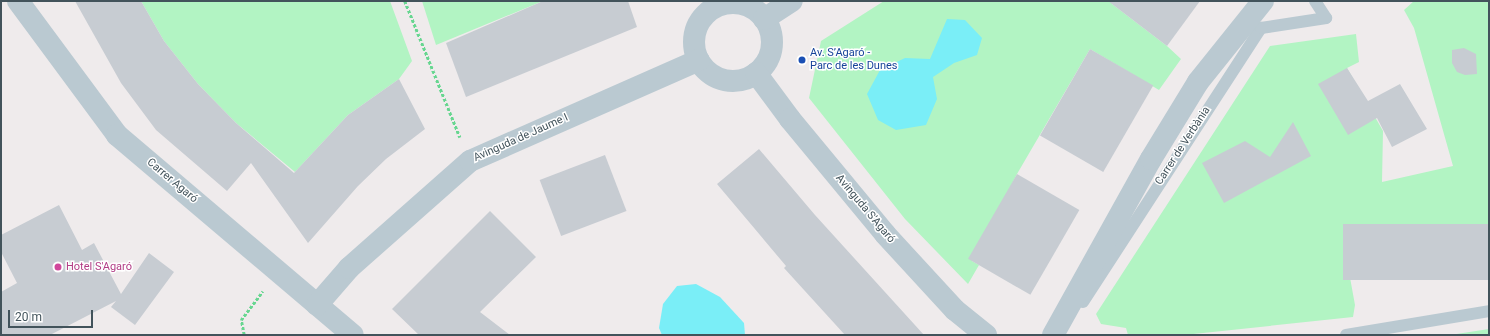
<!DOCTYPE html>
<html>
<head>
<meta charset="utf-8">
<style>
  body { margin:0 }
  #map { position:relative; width:1490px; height:336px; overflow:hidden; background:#efebec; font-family:Roboto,sans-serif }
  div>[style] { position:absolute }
  .green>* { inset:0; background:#b2f4c3 }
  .water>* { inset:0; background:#7aeef7 }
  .building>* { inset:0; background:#c7ccd2; transform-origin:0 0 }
  .path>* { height:2.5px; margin-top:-1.25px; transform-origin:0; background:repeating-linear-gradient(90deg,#67d690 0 3px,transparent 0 5px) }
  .service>* { height:12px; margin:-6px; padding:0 6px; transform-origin:6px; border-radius:6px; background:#bac9d1 }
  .minor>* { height:22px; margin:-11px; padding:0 11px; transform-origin:11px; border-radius:11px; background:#bac9d1 }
  .minor>.ring { margin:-11px; padding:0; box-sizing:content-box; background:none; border:22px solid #bac9d1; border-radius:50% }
  .dots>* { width:11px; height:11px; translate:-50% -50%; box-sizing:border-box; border:2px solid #fff; border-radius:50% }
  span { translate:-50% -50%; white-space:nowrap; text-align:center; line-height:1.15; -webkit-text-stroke:3px #fff; paint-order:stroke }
  .transit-label { font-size:11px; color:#164399 }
  .left { translate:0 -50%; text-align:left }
  .street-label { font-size:11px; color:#42535b }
  .hotel-label { font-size:11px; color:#b23c85 }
  .frame { position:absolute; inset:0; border:2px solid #42535b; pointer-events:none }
  .scale { position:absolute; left:8px; top:310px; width:85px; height:18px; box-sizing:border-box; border:2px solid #42535b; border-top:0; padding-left:5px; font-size:12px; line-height:14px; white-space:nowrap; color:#42535b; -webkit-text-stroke:3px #fff; paint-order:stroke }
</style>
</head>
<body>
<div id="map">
  <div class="green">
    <div style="clip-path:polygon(141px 1px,390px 1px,412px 61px,399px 79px,348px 115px,295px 172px,236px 123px,198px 84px,164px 41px)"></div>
    <div style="clip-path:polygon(422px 1px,543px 1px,436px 45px)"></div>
    <div style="clip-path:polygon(884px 1px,1113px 1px,1112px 4px,1167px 46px,1181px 59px,1159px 90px,1090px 49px,1017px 174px,972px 261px,979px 265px,968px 284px,905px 219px,809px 98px,821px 41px)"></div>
    <div style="clip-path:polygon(1414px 1px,1489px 1px,1489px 224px,1345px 250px,1355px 305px,1353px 317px,1184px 335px,1128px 335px,1126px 328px,1101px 324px,1096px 314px,1270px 46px,1356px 34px,1359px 62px,1347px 68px,1383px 131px,1382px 182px,1453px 166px,1414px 28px,1404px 10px)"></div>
    <div style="clip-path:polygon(1489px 329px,1489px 335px,1450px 335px)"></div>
  </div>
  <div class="water">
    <div style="clip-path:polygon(947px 19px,965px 20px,982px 38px,977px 55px,954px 63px,933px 77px,937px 99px,926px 125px,896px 130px,878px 120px,867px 94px,880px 70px,905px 58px,930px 59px)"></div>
    <div style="clip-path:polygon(696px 284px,720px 297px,744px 323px,745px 335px,662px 335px,659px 328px,663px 304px,677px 286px)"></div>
  </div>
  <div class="building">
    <div style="clip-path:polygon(75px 1px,141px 1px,164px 41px,198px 84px,236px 123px,294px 173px,348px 115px,399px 79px,425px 129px,386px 159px,358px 186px,308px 243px,251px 163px,227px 191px,156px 130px,121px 83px)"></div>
    <div style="clip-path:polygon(543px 1px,628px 1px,637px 27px,466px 97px,446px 43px)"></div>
    <div style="clip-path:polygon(1108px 1px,1200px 1px,1167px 46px)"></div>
    <div style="clip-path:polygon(1464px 48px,1476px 54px,1477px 74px,1465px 75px,1457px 72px,1452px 63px,1452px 50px)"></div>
    <div style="left:1090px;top:49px;width:73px;height:100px;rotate:30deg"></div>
    <div style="clip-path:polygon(1347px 68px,1368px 101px,1400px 84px,1427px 129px,1392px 147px,1377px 118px,1348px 135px,1318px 84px)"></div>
    <div style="clip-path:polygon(1293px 122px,1311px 156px,1224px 203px,1202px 163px,1245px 141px,1270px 157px)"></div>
    <div style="clip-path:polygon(759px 149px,815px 215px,924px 335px,845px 335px,784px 268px,786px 266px,717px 184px)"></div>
    <div style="left:605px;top:155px;width:60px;height:70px;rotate:69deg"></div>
    <div style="left:1017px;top:174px;width:72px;height:98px;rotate:30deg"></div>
    <div style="clip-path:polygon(59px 205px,82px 250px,94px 243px,121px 294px,149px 253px,174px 272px,135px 325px,111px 307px,116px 301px,50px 335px,1px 335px,1px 292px,17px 283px,1px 252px,1px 235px)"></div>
    <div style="clip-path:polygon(490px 211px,536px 257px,480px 312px,510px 335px,419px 335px,392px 309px)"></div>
    <div style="left:1489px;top:224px;width:56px;height:146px;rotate:90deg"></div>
  </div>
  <div class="path">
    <div style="left:405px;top:1px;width:147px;rotate:68deg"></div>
    <div style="left:244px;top:335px;width:15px;rotate:-101deg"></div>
    <div style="left:241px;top:320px;width:36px;rotate:-53deg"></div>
  </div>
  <div class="service">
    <div style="left:1083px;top:302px;width:327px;rotate:-57deg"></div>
    <div style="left:1261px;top:28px;width:66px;rotate:-8.7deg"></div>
    <div style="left:1326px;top:18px;width:20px;rotate:-123deg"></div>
    <div style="left:1346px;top:335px;width:145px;rotate:-9.5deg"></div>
  </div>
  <div class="minor">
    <div style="left:18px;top:1px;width:167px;rotate:53.5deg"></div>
    <div style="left:117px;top:135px;width:309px;rotate:40.3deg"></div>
    <div class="ring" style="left:694px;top:3px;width:56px;height:56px"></div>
    <div style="left:764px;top:19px;width:33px;rotate:-33deg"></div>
    <div style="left:756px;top:73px;width:57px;rotate:53.5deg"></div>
    <div style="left:790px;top:119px;width:149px;rotate:50.4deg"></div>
    <div style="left:885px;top:234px;width:103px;rotate:47.4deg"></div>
    <div style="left:955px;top:310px;width:40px;rotate:39deg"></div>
    <div style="left:317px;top:305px;width:49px;rotate:-49.1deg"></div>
    <div style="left:349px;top:268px;width:162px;rotate:-41.5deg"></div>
    <div style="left:470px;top:161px;width:250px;rotate:-23.8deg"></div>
    <div style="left:1053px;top:335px;width:201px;rotate:-60.9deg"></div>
    <div style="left:1151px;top:159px;width:90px;rotate:-58.6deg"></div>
    <div style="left:1198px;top:82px;width:104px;rotate:-51.3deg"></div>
  </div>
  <div class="dots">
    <div style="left:802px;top:60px;background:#1a4fb4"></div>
    <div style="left:58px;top:267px;background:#d1479c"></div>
  </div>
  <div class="transit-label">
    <span class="left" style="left:810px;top:60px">Av. S’Agaró -<br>Parc de les Dunes</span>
  </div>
  <div class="street-label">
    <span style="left:521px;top:138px;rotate:-24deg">Avinguda de Jaume I</span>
    <span style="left:1183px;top:146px;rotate:-57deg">Carrer de Verbània</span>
    <span style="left:172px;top:181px;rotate:40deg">Carrer Agaró</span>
    <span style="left:865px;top:209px;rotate:50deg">Avinguda S'Agaró</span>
  </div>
  <div class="hotel-label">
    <span class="left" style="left:66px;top:267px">Hotel S'Agaró</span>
  </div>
  <div class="frame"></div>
  <div class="scale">20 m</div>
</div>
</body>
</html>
